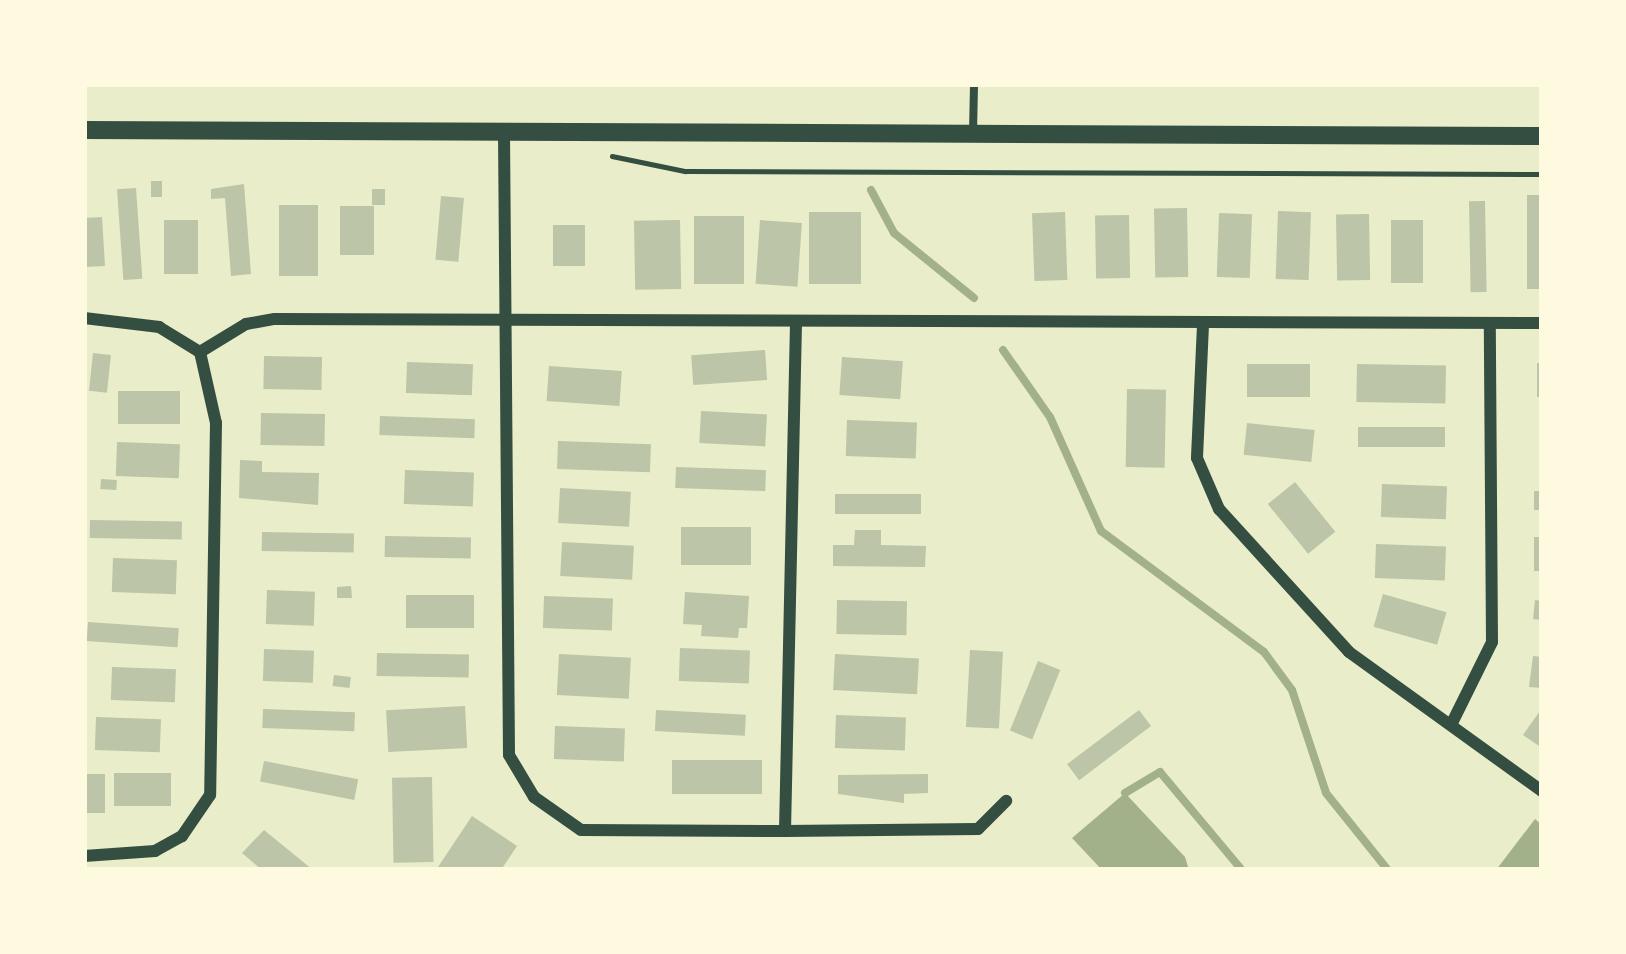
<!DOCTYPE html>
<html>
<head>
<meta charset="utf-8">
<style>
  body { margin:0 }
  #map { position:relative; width:1626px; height:954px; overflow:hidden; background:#e9edc9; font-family:Georgia,serif }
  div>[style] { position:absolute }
  .water>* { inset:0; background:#a3b18a }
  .stream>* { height:8px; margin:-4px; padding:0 4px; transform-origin:4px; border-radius:4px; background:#a3b18a }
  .building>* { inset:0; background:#bcc5a7; transform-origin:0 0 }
  .path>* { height:4.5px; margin:-2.25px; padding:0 2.25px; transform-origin:2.25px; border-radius:2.25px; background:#344e41 }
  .service>* { height:8px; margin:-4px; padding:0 4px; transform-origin:4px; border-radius:4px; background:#344e41 }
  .minor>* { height:12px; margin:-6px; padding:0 6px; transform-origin:6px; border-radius:6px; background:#344e41 }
  .tertiary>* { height:18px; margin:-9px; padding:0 9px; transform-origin:9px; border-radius:9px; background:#344e41 }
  span { translate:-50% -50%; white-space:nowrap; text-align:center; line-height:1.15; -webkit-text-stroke:12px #fefae0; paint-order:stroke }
  .frame { position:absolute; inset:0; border:87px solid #fefae0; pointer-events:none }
</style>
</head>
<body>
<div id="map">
  <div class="water">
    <div style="clip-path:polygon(1125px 793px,1185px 857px,1189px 870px,1102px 870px,1072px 838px)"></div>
    <div style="clip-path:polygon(1535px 819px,1542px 825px,1542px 870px,1496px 870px)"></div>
  </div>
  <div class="stream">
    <div style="left:871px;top:190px;width:49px;rotate:61.9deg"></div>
    <div style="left:894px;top:233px;width:103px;rotate:39.1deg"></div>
    <div style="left:1003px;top:350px;width:82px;rotate:55deg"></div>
    <div style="left:1050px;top:417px;width:125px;rotate:65.9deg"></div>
    <div style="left:1101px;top:531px;width:203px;rotate:36.6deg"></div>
    <div style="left:1264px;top:652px;width:47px;rotate:53.6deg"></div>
    <div style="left:1292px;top:690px;width:108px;rotate:71.7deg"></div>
    <div style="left:1326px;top:793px;width:99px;rotate:51.2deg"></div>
    <div style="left:1125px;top:793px;width:41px;rotate:-31deg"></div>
    <div style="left:1160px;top:772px;width:128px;rotate:50.1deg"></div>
  </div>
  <div class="building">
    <div style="left:151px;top:181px;width:11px;height:16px"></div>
    <div style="clip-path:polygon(244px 184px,251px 274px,231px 276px,225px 198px,211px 199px,211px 189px)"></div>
    <div style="left:136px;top:188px;width:91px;height:19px;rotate:86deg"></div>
    <div style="left:372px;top:189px;width:13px;height:16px"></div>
    <div style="left:1527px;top:195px;width:15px;height:94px"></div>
    <div style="left:441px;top:196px;width:23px;height:64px;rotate:5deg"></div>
    <div style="left:1485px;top:201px;width:91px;height:16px;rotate:89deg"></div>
    <div style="left:279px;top:205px;width:39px;height:71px"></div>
    <div style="left:340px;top:206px;width:34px;height:49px"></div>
    <div style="left:1187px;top:208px;width:69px;height:33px;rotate:89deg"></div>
    <div style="left:1278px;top:211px;width:33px;height:68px;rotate:2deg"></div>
    <div style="left:809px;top:212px;width:52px;height:72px"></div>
    <div style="left:1065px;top:212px;width:68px;height:33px;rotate:88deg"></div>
    <div style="left:1219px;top:213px;width:33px;height:64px;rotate:2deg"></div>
    <div style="left:1369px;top:214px;width:66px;height:33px;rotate:89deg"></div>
    <div style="left:1129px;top:215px;width:63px;height:34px;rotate:89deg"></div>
    <div style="left:694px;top:216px;width:50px;height:68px"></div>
    <div style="clip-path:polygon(102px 217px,105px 266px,84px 267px,84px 218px)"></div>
    <div style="left:164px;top:220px;width:34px;height:54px"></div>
    <div style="left:680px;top:220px;width:69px;height:46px;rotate:89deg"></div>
    <div style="left:760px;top:220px;width:42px;height:64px;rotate:4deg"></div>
    <div style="left:1391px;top:220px;width:32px;height:63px"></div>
    <div style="left:585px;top:225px;width:41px;height:32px;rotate:90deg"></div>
    <div style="left:765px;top:350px;width:30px;height:74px;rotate:86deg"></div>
    <div style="left:93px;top:353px;width:18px;height:38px;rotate:6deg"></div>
    <div style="left:264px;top:356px;width:58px;height:33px;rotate:1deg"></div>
    <div style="left:842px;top:357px;width:61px;height:38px;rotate:4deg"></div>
    <div style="left:407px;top:362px;width:66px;height:31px;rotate:2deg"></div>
    <div style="left:1537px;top:363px;width:5px;height:34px"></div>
    <div style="left:1247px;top:364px;width:63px;height:33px"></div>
    <div style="left:1357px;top:364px;width:89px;height:38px;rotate:1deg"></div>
    <div style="left:549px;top:366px;width:73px;height:35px;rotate:4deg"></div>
    <div style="left:1127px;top:389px;width:39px;height:78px;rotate:1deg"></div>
    <div style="left:118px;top:391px;width:62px;height:33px"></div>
    <div style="left:701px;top:411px;width:66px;height:32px;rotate:3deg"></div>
    <div style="left:261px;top:413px;width:64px;height:32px;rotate:1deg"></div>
    <div style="left:380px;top:416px;width:95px;height:19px;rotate:2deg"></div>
    <div style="left:847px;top:420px;width:70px;height:36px;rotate:2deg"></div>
    <div style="left:1247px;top:423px;width:68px;height:32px;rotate:6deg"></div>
    <div style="left:1445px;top:427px;width:20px;height:87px;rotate:90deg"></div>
    <div style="left:558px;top:441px;width:93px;height:28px;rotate:2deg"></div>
    <div style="left:117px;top:442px;width:63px;height:34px;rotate:2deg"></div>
    <div style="clip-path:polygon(240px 460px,262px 461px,262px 472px,319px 473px,318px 505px,239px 498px)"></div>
    <div style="left:676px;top:467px;width:90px;height:21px;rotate:2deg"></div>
    <div style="left:405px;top:470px;width:69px;height:34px;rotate:2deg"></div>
    <div style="left:101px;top:479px;width:16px;height:10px;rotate:4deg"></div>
    <div style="left:1295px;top:482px;width:64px;height:35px;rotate:51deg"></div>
    <div style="left:1382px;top:484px;width:65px;height:33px;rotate:2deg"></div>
    <div style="left:560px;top:488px;width:71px;height:35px;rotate:3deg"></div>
    <div style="left:1534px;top:491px;width:8px;height:19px"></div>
    <div style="left:835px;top:494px;width:86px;height:20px"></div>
    <div style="left:90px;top:520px;width:92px;height:18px;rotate:1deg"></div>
    <div style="left:681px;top:527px;width:70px;height:38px"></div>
    <div style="clip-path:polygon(855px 530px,881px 530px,881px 545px,926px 546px,925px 567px,833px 566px,833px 545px,854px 545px)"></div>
    <div style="left:262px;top:532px;width:92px;height:19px;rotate:1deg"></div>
    <div style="left:385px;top:536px;width:86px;height:21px;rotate:1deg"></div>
    <div style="left:1534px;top:537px;width:8px;height:34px"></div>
    <div style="left:562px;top:542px;width:72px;height:34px;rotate:3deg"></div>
    <div style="left:1376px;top:544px;width:70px;height:34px;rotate:2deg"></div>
    <div style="left:113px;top:558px;width:64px;height:34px;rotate:2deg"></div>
    <div style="clip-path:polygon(351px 586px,352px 598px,337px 598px,337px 587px)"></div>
    <div style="left:267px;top:590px;width:48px;height:34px;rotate:2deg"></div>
    <div style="clip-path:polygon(685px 592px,749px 596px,747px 628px,739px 628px,738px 638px,701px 636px,702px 625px,683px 624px)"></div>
    <div style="left:1383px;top:594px;width:66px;height:34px;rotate:16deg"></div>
    <div style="left:406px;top:595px;width:68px;height:33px"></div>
    <div style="left:544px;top:596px;width:69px;height:32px;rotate:2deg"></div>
    <div style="left:837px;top:600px;width:70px;height:34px;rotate:1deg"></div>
    <div style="clip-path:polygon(1535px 600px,1542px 601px,1542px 620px,1533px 619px)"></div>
    <div style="left:88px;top:622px;width:91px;height:19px;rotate:4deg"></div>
    <div style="left:680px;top:648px;width:70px;height:33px;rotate:2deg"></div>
    <div style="left:264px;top:649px;width:50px;height:32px;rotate:2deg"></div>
    <div style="left:970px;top:650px;width:33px;height:77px;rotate:3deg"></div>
    <div style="left:377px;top:653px;width:92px;height:23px;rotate:1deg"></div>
    <div style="left:559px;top:654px;width:72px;height:41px;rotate:3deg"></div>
    <div style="left:835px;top:654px;width:84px;height:36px;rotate:3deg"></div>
    <div style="clip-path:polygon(1533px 656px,1542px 657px,1542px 688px,1529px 687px)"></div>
    <div style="left:1038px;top:661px;width:24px;height:75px;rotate:22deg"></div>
    <div style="left:112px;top:667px;width:64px;height:33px;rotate:2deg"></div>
    <div style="left:334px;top:675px;width:17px;height:11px;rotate:7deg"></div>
    <div style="left:465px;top:706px;width:42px;height:79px;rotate:87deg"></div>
    <div style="clip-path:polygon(1542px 708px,1542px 748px,1523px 735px)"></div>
    <div style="left:263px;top:709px;width:92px;height:19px;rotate:2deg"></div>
    <div style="left:656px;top:710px;width:90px;height:21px;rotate:3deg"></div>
    <div style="left:1139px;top:710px;width:20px;height:90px;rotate:53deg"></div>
    <div style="left:836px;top:715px;width:70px;height:33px;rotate:2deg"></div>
    <div style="left:96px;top:717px;width:65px;height:33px;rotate:2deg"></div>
    <div style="left:555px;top:726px;width:70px;height:33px;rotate:2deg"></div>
    <div style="left:762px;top:760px;width:34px;height:90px;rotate:90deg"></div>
    <div style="left:264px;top:761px;width:96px;height:21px;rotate:11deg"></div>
    <div style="left:114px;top:773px;width:57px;height:33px"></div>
    <div style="left:84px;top:774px;width:21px;height:39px"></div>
    <div style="clip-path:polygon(928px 774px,928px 793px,904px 794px,904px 803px,838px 794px,838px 775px)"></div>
    <div style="left:432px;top:777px;width:85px;height:40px;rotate:89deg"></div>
    <div style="clip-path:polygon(472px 816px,517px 846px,501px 870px,436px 870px)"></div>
    <div style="clip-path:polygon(264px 830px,313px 870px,262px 870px,242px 853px)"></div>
  </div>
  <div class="path">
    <div style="left:612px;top:156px;width:75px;rotate:11.6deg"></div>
    <div style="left:685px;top:171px;width:857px;rotate:0.2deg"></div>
  </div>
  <div class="service">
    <div style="left:973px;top:133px;width:49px;rotate:-88.8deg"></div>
  </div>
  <div class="minor">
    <div style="left:504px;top:133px;width:622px;rotate:89.54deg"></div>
    <div style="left:509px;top:755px;width:49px;rotate:59.2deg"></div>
    <div style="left:534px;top:797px;width:57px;rotate:35.1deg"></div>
    <div style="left:581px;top:830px;width:204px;rotate:0.3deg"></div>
    <div style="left:785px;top:831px;width:193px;rotate:-0.6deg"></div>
    <div style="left:978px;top:829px;width:40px;rotate:-45deg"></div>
    <div style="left:84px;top:318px;width:76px;rotate:6.8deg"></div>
    <div style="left:159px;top:327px;width:48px;rotate:31.4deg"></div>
    <div style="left:200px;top:352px;width:73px;rotate:77.3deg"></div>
    <div style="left:216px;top:423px;width:372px;rotate:90.9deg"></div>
    <div style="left:210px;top:795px;width:50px;rotate:124.3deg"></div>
    <div style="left:182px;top:836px;width:31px;rotate:151deg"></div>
    <div style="left:155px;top:851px;width:71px;rotate:176deg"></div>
    <div style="left:1203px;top:325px;width:133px;rotate:92.6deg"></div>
    <div style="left:1197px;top:458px;width:56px;rotate:66.7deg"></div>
    <div style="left:1219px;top:509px;width:193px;rotate:47.7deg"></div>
    <div style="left:1349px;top:652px;width:238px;rotate:35.8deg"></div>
    <div style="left:200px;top:352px;width:54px;rotate:-31.3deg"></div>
    <div style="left:246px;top:324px;width:29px;rotate:-10deg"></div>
    <div style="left:275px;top:319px;width:1267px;rotate:0.18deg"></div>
    <div style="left:1452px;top:723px;width:90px;rotate:-63.7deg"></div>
    <div style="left:1492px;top:642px;width:318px;rotate:-90.4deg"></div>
    <div style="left:785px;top:831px;width:509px;rotate:-88.76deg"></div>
  </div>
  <div class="tertiary">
    <div style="left:84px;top:130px;width:1458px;rotate:0.24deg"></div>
  </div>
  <div class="frame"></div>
</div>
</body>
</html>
